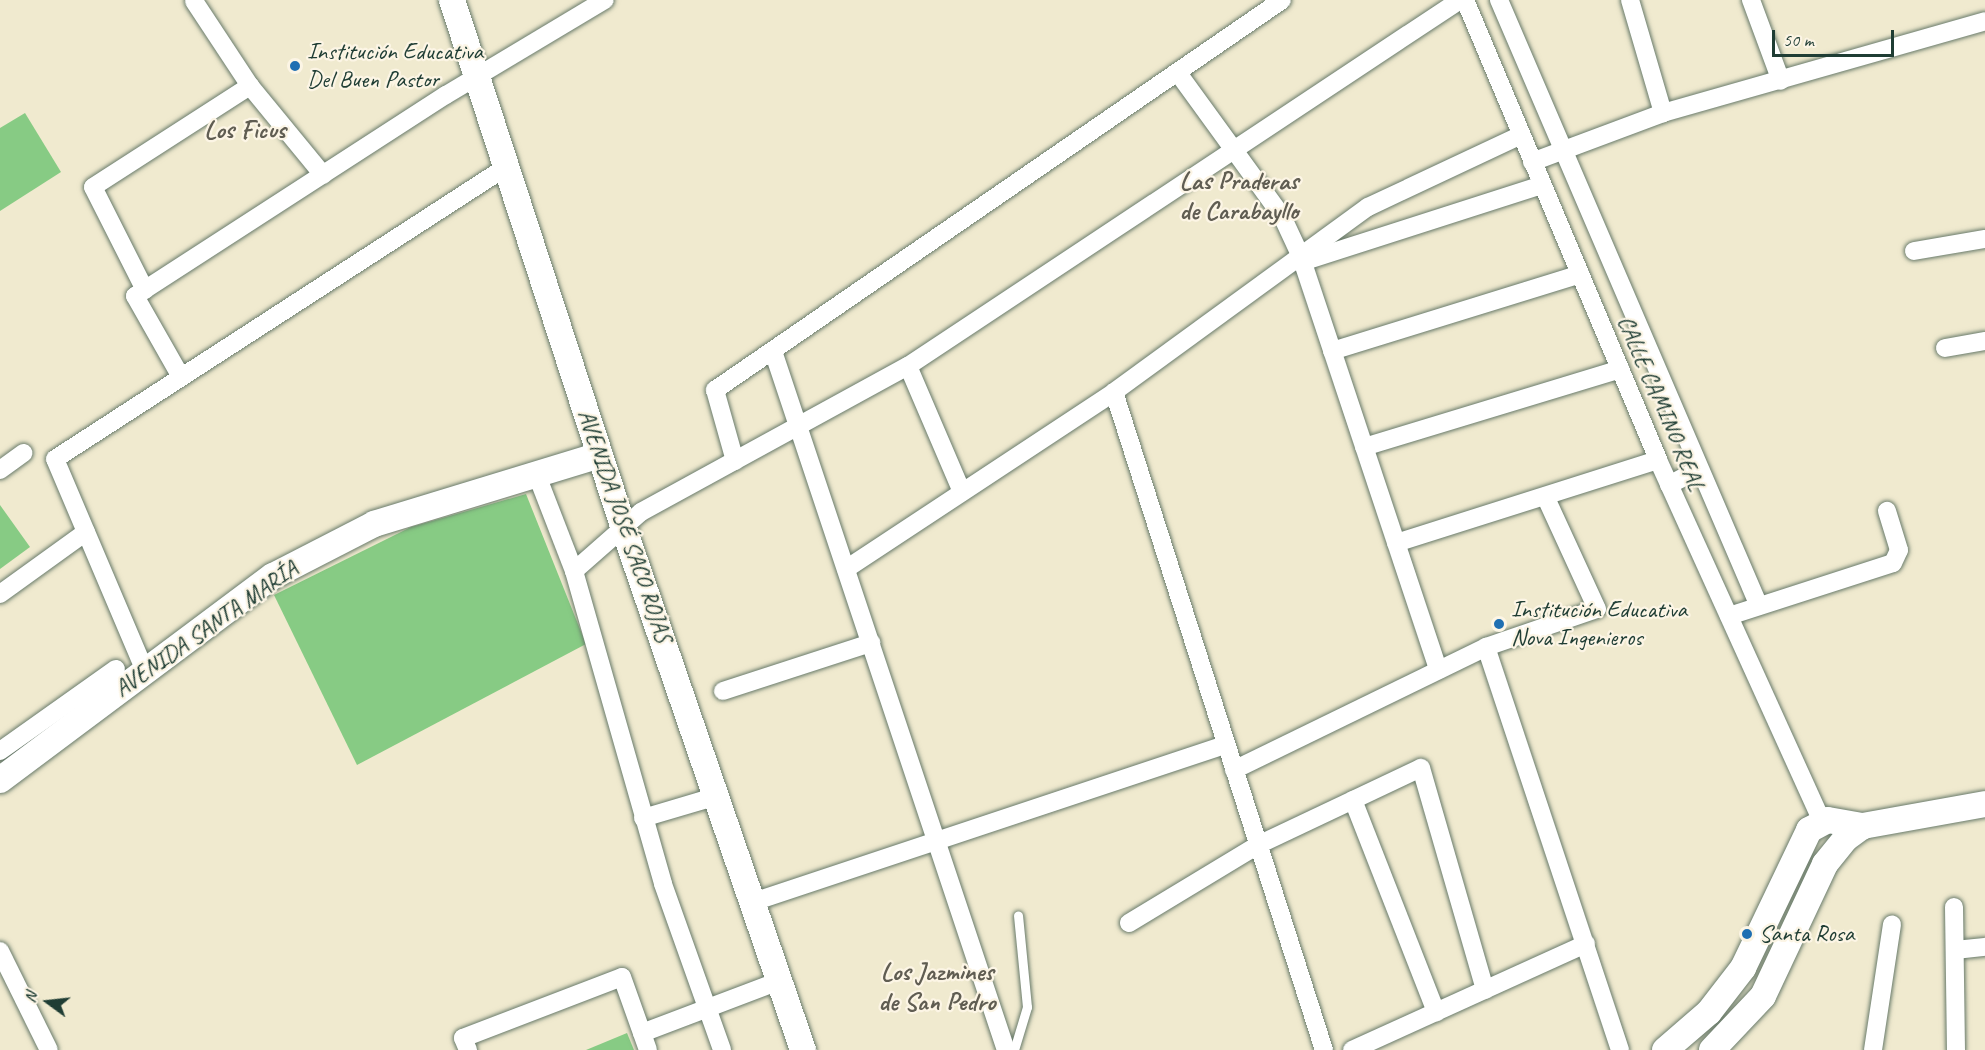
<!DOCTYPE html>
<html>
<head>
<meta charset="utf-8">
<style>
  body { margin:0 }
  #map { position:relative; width:1985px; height:1050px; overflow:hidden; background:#f0eacf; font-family:Caveat,sans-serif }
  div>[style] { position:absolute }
  .green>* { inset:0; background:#87cb84 }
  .roads { filter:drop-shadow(0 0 2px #687a6a) drop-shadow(0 0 2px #687a6a) }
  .lane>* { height:9px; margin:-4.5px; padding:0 4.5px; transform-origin:4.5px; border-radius:4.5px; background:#fff }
  .street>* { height:18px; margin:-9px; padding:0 9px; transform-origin:9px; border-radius:9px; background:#fff }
  .secondary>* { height:26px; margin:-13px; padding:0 13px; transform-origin:13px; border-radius:13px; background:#fff }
  .dots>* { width:16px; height:16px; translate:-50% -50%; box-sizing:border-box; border:3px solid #fcf5e5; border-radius:50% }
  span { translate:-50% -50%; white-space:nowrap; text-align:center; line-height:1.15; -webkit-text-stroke:4.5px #fcf5e5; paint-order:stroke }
  .poi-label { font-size:24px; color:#1f3d34 }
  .left { translate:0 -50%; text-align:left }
  .street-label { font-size:24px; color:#1f3d34 }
  .neighbourhood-label { font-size:26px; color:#605d52; font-weight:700 }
  .north { position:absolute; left:18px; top:972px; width:60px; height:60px; -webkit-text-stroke:4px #fcf5e5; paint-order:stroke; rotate:285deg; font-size:16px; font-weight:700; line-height:24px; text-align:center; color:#1f3d34 }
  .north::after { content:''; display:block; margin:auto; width:21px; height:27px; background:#1f3d34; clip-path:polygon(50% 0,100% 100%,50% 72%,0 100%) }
  .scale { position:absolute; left:1772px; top:30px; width:122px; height:27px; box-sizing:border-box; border:3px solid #1f3d34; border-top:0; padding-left:8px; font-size:18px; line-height:21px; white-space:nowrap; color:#1f3d34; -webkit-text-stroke:4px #fcf5e5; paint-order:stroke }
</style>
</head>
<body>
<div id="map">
  <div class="green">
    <div style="clip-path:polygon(25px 113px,61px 172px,0 211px,0 128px)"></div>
    <div style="clip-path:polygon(526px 494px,586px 644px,357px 765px,274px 595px,411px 527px)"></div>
    <div style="clip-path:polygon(0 505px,30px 547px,0 569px)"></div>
    <div style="clip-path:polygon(627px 1033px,634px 1050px,586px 1050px)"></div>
  </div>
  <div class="roads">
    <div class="lane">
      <div style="left:1014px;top:1050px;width:45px;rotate:-73.2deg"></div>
      <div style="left:1027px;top:1007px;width:92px;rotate:-95.6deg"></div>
    </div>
    <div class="street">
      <div style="left:1465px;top:0;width:499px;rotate:67.2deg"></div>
      <div style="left:1658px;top:460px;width:397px;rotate:65.6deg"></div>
      <div style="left:1499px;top:0;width:659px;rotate:66.78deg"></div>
      <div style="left:1630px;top:0;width:118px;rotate:73.7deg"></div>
      <div style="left:1751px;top:0;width:86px;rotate:69.7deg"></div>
      <div style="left:194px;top:1px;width:102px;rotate:56.6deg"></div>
      <div style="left:250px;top:86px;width:115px;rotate:50.6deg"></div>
      <div style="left:1178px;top:73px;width:177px;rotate:54deg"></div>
      <div style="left:1282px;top:216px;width:45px;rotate:65.1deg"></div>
      <div style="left:1301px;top:257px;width:435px;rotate:71.6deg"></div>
      <div style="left:1532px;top:162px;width:140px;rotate:-20.5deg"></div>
      <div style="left:1663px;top:113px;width:335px;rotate:-15.9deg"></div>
      <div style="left:1914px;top:251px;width:72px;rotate:-9.6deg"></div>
      <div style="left:1302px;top:262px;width:252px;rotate:-17.8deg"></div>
      <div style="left:145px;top:290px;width:115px;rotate:-116.8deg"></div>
      <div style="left:93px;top:187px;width:187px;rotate:-32.8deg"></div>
      <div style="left:1945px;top:348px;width:41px;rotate:-9.9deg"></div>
      <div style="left:1332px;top:351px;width:260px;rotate:-17.2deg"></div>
      <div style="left:774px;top:354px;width:734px;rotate:71.57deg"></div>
      <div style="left:908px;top:366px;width:137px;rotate:66.8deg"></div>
      <div style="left:181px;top:377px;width:93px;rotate:-119.6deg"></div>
      <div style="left:135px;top:296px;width:370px;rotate:-32.9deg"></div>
      <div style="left:446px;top:95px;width:185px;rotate:-30.9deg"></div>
      <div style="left:1114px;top:392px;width:691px;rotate:72.3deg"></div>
      <div style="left:1364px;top:447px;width:268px;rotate:-16.9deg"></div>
      <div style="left:735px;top:461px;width:74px;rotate:-105.7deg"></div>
      <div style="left:715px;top:390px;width:688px;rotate:-34.52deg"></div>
      <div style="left:0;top:470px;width:29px;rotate:-36deg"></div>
      <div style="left:536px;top:473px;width:105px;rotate:68.8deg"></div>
      <div style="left:574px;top:571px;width:325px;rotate:74.1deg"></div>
      <div style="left:663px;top:884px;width:176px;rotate:70.4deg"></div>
      <div style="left:1669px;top:485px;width:34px;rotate:-28deg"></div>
      <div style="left:1396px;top:543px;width:275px;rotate:-17.6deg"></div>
      <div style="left:846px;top:569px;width:321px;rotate:-33.4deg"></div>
      <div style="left:1114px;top:392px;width:314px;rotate:-36.1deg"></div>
      <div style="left:1368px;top:207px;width:169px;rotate:-25.2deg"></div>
      <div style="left:574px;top:571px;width:89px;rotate:-41.4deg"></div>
      <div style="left:641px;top:512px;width:304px;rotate:-28.7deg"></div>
      <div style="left:908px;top:366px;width:662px;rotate:-33.55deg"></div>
      <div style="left:0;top:594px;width:106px;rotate:-35.8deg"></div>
      <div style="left:1729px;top:616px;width:172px;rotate:-17.9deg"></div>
      <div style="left:1893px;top:563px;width:14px;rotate:-65deg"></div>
      <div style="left:1899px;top:550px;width:41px;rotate:-107.1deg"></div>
      <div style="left:1486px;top:647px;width:425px;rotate:71.6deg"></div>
      <div style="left:145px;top:671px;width:230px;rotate:-113deg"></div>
      <div style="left:55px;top:459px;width:537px;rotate:-32.92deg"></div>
      <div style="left:723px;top:691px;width:156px;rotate:-18deg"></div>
      <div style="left:0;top:751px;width:142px;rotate:-35.3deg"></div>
      <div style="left:1234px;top:770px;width:280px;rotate:-26deg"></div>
      <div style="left:1486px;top:647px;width:117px;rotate:-18.9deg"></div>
      <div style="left:1597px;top:609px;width:124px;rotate:-114.7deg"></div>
      <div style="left:1353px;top:800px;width:228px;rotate:68.6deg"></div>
      <div style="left:643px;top:818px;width:77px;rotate:-16.6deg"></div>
      <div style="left:753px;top:902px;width:498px;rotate:-18.4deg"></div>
      <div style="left:1954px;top:907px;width:143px;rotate:89.2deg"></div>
      <div style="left:1129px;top:923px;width:151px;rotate:-31.2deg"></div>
      <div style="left:1258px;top:845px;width:180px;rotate:-25.3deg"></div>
      <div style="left:1421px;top:768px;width:231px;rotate:73.9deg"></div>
      <div style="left:1955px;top:950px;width:30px;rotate:-6deg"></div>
      <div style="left:0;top:951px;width:110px;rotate:63.7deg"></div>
      <div style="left:642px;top:1033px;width:147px;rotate:-20.8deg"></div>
      <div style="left:468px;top:1050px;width:13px;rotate:-113deg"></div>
      <div style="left:463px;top:1038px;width:170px;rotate:-21deg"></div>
      <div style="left:622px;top:977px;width:77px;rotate:70.4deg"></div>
      <div style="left:1352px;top:1050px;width:257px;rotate:-24.4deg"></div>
      <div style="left:1873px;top:1050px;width:127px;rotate:-81.4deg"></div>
    </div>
    <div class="secondary">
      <div style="left:452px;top:0;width:556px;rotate:71.99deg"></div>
      <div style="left:624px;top:529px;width:551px;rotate:71.04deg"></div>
      <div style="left:0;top:780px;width:341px;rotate:-36.8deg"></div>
      <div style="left:273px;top:576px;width:114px;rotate:-27.2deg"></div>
      <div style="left:374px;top:524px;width:236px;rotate:-17deg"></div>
      <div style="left:1665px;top:1050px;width:58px;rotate:-40.8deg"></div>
      <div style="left:1709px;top:1012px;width:56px;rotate:-52.3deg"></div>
      <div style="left:1743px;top:968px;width:153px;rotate:-64.4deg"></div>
      <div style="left:1809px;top:830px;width:21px;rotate:-28deg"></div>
      <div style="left:1828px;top:820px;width:36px;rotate:10deg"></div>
      <div style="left:1712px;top:1050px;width:74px;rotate:-46.6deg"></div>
      <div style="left:1763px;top:996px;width:146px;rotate:-64.8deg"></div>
      <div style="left:1825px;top:864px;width:32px;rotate:-51deg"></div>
      <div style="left:1845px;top:839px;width:22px;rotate:-36deg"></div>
      <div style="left:1863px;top:826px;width:124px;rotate:-10.2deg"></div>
    </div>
  </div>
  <div class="dots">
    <div style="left:295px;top:66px;background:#1f6fb2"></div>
    <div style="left:1499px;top:624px;background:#1f6fb2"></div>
    <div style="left:1747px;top:934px;background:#1f6fb2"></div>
  </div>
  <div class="poi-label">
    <span class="left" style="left:307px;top:66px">Institución Educativa<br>Del Buen Pastor</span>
    <span class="left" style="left:1511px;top:624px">Institución Educativa<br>Nova Ingenieros</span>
    <span class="left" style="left:1759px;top:934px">Santa Rosa</span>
  </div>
  <div class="street-label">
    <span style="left:1661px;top:403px;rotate:67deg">CALLE CAMINO REAL</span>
    <span style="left:625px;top:526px;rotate:71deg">AVENIDA JOSÉ SACO ROJAS</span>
    <span style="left:206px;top:629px;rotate:-35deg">AVENIDA SANTA MARÍA</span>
  </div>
  <div class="neighbourhood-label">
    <span style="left:245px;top:130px">Los Ficus</span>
    <span style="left:1239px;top:196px">Las Praderas<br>de Carabayllo</span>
    <span style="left:937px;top:987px">Los Jazmines<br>de San Pedro</span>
  </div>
  <div class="north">N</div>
  <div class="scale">50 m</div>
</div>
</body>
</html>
